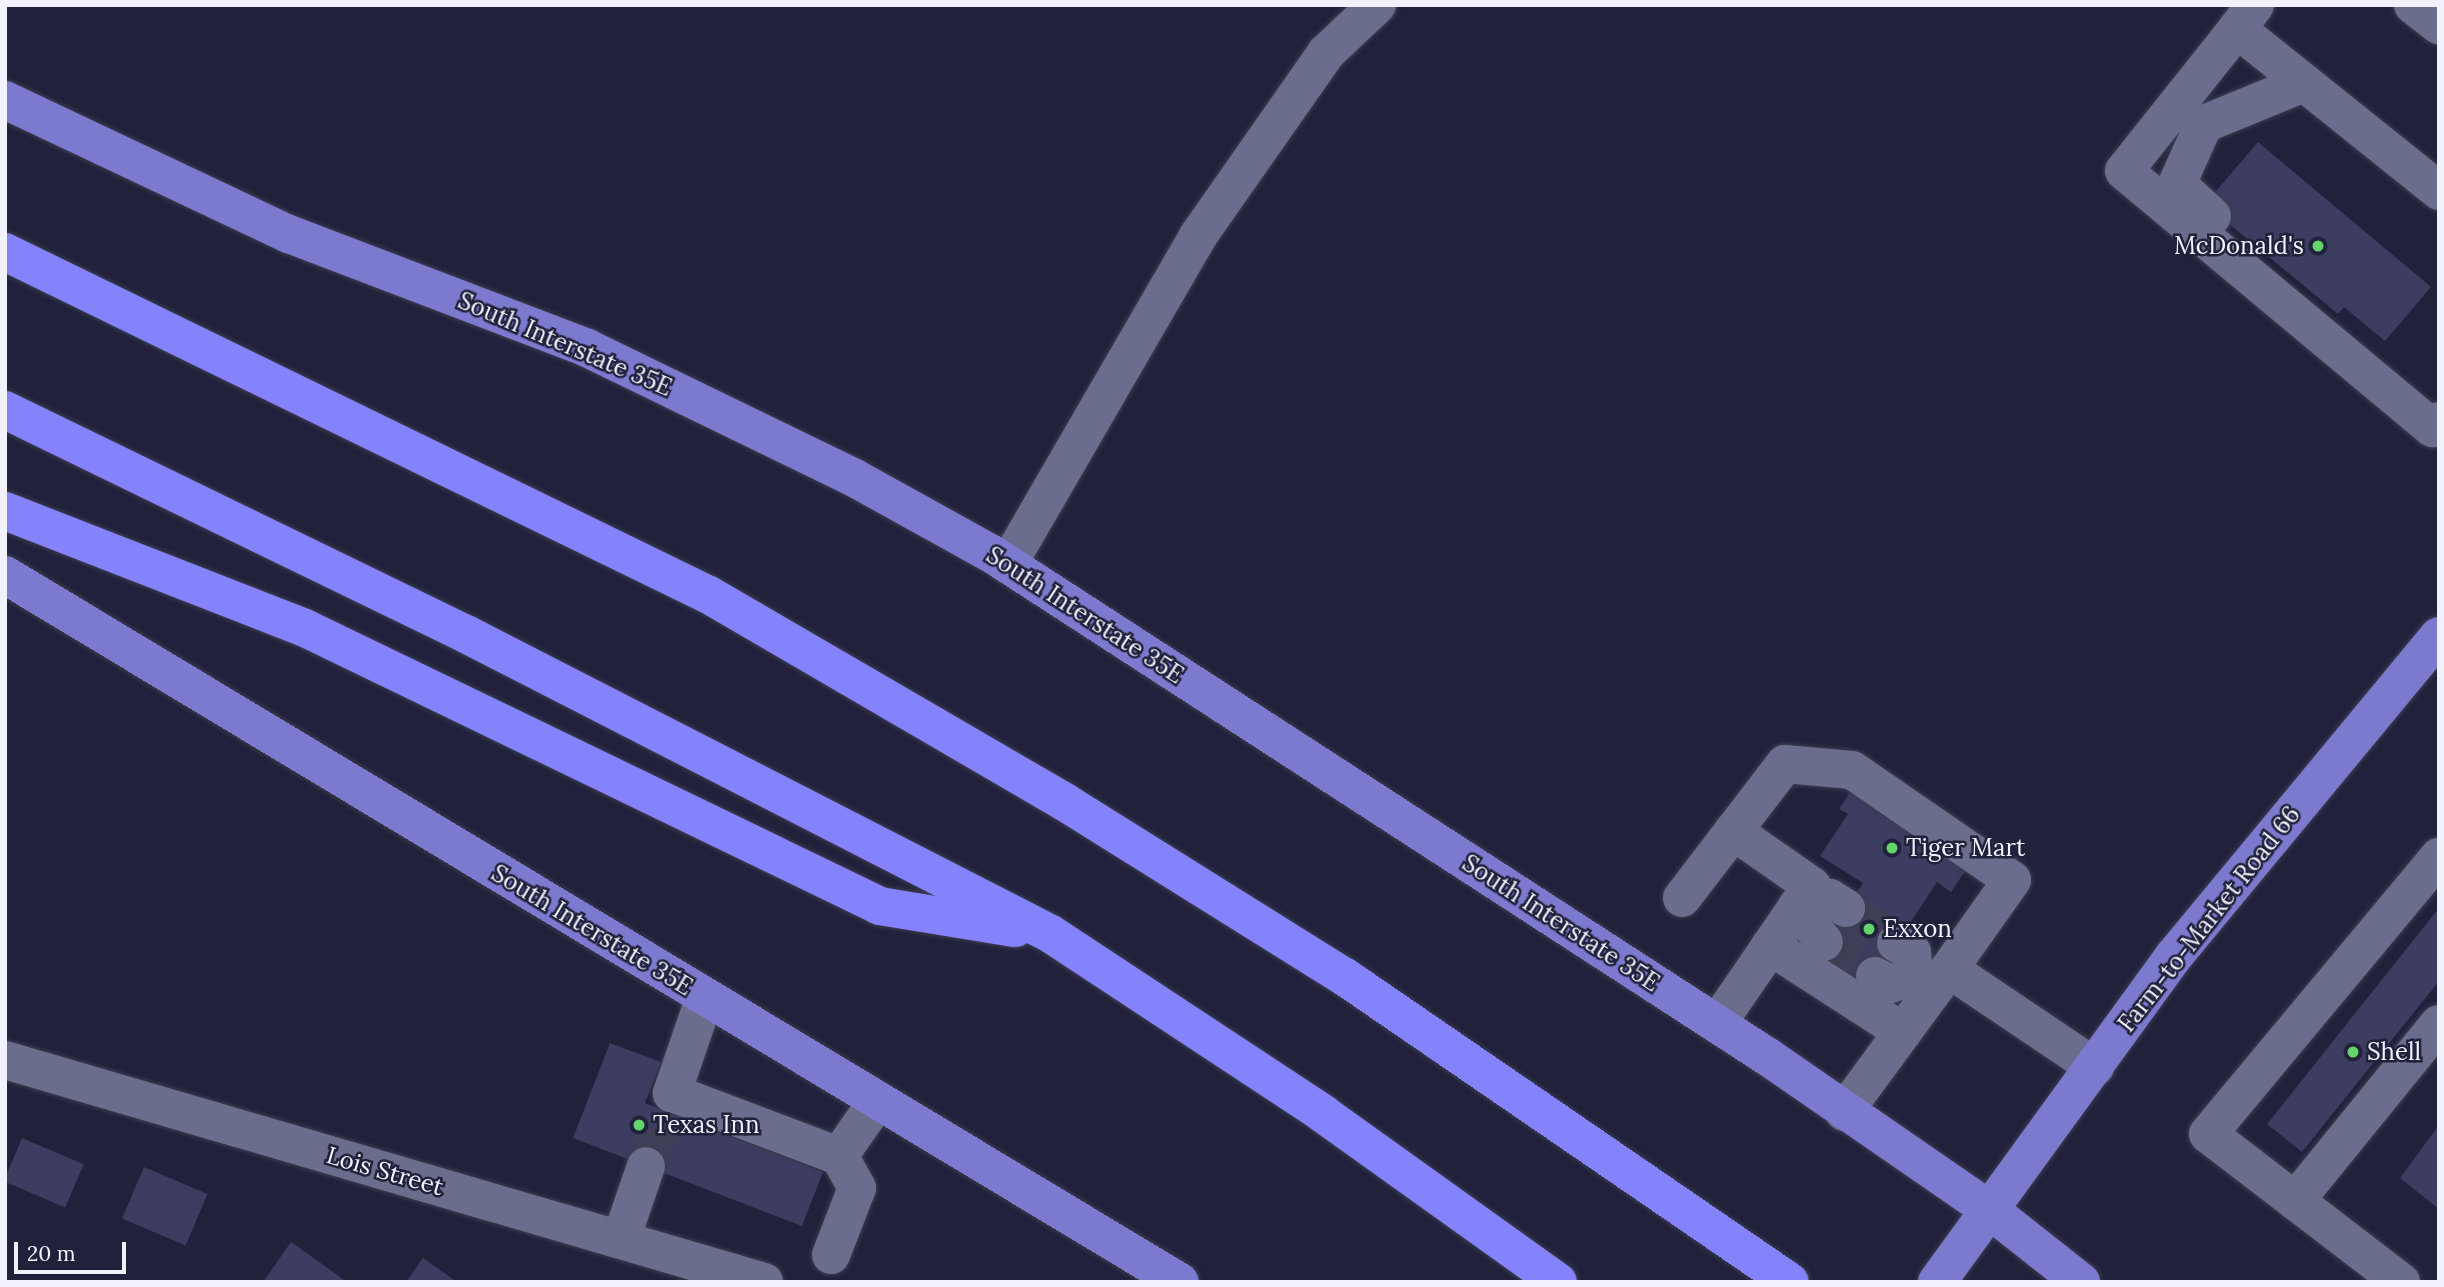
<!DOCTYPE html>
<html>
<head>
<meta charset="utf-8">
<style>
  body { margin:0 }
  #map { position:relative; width:2444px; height:1287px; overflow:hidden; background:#20213b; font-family:Lora,serif }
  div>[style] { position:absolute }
  .building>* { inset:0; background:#3c3d61; transform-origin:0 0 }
  .minor-tunnel>* { height:38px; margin-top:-19px; transform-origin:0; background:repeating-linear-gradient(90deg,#3f4058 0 38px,transparent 0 57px) }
  .roads { filter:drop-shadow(0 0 2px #3d3d51) drop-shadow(0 0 2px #3d3d51) }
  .minor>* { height:38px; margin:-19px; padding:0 19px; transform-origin:19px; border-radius:19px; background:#6b6d8c }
  .major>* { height:38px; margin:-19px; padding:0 19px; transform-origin:19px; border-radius:19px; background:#7b7acf }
  .highway>* { height:38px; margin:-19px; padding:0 19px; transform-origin:19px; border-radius:19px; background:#8583fb }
  .dots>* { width:19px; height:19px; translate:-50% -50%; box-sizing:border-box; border:4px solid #20213b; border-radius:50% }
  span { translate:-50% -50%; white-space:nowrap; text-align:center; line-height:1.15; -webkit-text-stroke:5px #20213b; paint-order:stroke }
  .poi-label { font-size:24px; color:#f1f2fd }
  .right { translate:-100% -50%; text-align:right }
  .left { translate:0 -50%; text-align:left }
  .street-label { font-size:24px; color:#f1f2fd }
  .frame { position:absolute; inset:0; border:7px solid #f1f2fd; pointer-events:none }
  .scale { position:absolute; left:14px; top:1242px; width:112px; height:32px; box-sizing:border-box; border:4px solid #f1f2fd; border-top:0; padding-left:9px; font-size:21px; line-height:24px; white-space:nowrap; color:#f1f2fd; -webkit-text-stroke:5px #20213b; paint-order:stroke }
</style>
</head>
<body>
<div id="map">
  <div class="building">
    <div style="clip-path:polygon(2258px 142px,2431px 287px,2385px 341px,2344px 307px,2338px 314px,2205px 204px)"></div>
    <div style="clip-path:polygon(1850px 792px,1974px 858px,1951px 892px,1937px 882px,1861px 998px,1809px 963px,1863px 883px,1820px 856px,1848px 814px,1839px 809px)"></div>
    <div style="clip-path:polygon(2439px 908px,2439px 981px,2302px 1152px,2267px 1124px)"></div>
    <div style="clip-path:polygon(610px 1043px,661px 1062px,645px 1103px,823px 1172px,802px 1226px,573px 1138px)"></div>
    <div style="clip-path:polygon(2439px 1125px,2439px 1209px,2400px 1178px)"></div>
    <div style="left:22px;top:1138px;width:67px;height:47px;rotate:23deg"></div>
    <div style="left:144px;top:1167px;width:69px;height:56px;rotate:23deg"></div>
    <div style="clip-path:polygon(291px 1242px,343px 1279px,341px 1282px,263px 1282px)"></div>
    <div style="clip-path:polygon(423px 1258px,457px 1282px,406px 1282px)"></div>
  </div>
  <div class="minor-tunnel">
    <div style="left:1846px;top:908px;width:61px;rotate:35deg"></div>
    <div style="left:1824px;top:942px;width:61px;rotate:33.7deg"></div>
    <div style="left:646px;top:1166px;width:57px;rotate:-70.6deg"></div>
  </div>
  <div class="roads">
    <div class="minor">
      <div style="left:2255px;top:5px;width:30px;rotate:127deg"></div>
      <div style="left:2237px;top:29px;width:259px;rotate:38.7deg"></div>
      <div style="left:2413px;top:5px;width:33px;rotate:38deg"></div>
      <div style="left:2237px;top:29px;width:181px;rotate:128.5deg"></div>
      <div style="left:2124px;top:171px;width:402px;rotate:39.8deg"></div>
      <div style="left:2433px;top:428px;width:9px;rotate:-49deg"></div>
      <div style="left:2212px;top:216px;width:47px;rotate:-137.6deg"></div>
      <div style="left:2177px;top:184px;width:66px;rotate:-65.8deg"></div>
      <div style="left:2204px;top:124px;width:108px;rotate:-22.3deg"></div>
      <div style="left:1008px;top:564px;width:379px;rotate:-59.9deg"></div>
      <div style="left:1198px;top:236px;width:223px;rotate:-55deg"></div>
      <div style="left:1326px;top:53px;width:70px;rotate:-43.3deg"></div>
      <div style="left:1733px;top:831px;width:96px;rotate:34.8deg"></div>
      <div style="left:1812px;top:886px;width:26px;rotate:126deg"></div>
      <div style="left:1797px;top:907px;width:44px;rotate:52.4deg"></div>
      <div style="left:1682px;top:898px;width:169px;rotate:-52.5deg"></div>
      <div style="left:1785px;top:764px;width:67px;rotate:5.1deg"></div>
      <div style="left:1852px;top:770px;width:194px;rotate:34.5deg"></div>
      <div style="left:2012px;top:880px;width:109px;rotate:125.3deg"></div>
      <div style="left:1896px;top:943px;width:18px;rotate:29deg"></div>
      <div style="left:1912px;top:952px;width:24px;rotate:85deg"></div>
      <div style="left:1914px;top:976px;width:24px;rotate:30deg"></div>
      <div style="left:1770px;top:946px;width:158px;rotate:32.9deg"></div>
      <div style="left:1875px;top:976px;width:17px;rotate:28deg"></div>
      <div style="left:1890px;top:984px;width:25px;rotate:-18deg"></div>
      <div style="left:705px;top:997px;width:102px;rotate:109deg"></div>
      <div style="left:672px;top:1093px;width:178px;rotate:20.7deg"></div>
      <div style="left:839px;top:1156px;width:68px;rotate:-55.1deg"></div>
      <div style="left:1717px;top:1024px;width:142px;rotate:-55.6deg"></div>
      <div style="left:1797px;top:907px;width:34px;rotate:-15deg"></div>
      <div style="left:1830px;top:898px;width:19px;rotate:32deg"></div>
      <div style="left:5px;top:1060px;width:791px;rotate:16.3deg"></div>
      <div style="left:1844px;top:1112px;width:177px;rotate:-53.7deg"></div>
      <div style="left:1949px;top:969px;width:176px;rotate:33.9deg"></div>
      <div style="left:2295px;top:1201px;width:228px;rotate:-50.9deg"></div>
      <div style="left:621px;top:1239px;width:77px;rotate:-71.1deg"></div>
      <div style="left:831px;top:1255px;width:72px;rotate:-68.8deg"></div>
      <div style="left:857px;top:1188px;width:37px;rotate:-119deg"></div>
      <div style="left:2401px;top:1282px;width:243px;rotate:-142.5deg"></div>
      <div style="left:2208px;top:1134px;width:361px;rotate:-50.2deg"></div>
    </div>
    <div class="major">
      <div style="left:5px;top:100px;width:314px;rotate:25.3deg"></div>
      <div style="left:289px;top:234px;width:319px;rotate:20.9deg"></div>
      <div style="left:587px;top:348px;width:296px;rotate:25.9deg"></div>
      <div style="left:853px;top:477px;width:159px;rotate:29deg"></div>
      <div style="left:992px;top:554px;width:925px;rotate:32.95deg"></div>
      <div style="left:1768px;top:1057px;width:271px;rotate:34.6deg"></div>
      <div style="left:1991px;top:1211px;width:115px;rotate:38.3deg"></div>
      <div style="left:5px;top:575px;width:1371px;rotate:31.04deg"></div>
      <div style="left:1937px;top:1282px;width:403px;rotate:-54deg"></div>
      <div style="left:2174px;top:956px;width:415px;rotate:-50.4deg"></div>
    </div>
    <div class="highway">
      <div style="left:5px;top:252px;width:783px;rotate:25.98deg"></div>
      <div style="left:709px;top:595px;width:410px;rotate:30.2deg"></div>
      <div style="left:1063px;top:801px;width:332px;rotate:32deg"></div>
      <div style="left:1345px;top:977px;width:539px;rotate:34.43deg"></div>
      <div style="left:5px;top:410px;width:513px;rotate:25.92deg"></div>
      <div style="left:466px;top:634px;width:657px;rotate:27.15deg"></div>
      <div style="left:1051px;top:934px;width:325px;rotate:33.4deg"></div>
      <div style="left:1322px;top:1113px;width:290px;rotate:35.6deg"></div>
      <div style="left:5px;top:511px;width:322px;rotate:21.3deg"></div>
      <div style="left:305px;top:628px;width:639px;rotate:25.8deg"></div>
      <div style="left:880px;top:906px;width:137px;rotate:9.3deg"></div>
    </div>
  </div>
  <div class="dots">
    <div style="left:2318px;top:246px;background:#62d469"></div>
    <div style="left:1892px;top:848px;background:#62d469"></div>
    <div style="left:1869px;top:929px;background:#62d469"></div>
    <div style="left:2353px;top:1052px;background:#62d469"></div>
    <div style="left:639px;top:1125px;background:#62d469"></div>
  </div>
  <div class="poi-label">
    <span class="right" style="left:2304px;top:246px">McDonald's</span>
    <span class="left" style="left:1906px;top:848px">Tiger Mart</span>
    <span class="left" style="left:1883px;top:929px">Exxon</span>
    <span class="left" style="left:2367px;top:1052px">Shell</span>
    <span class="left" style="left:653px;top:1125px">Texas Inn</span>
  </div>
  <div class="street-label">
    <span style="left:565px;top:344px;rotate:23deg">South Interstate 35E</span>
    <span style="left:1085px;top:615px;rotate:33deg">South Interstate 35E</span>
    <span style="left:2209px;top:919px;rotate:-52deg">Farm-to-Market Road 66</span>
    <span style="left:1561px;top:923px;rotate:33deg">South Interstate 35E</span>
    <span style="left:592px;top:930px;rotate:31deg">South Interstate 35E</span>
    <span style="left:385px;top:1171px;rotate:16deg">Lois Street</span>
  </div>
  <div class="frame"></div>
  <div class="scale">20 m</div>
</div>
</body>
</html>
